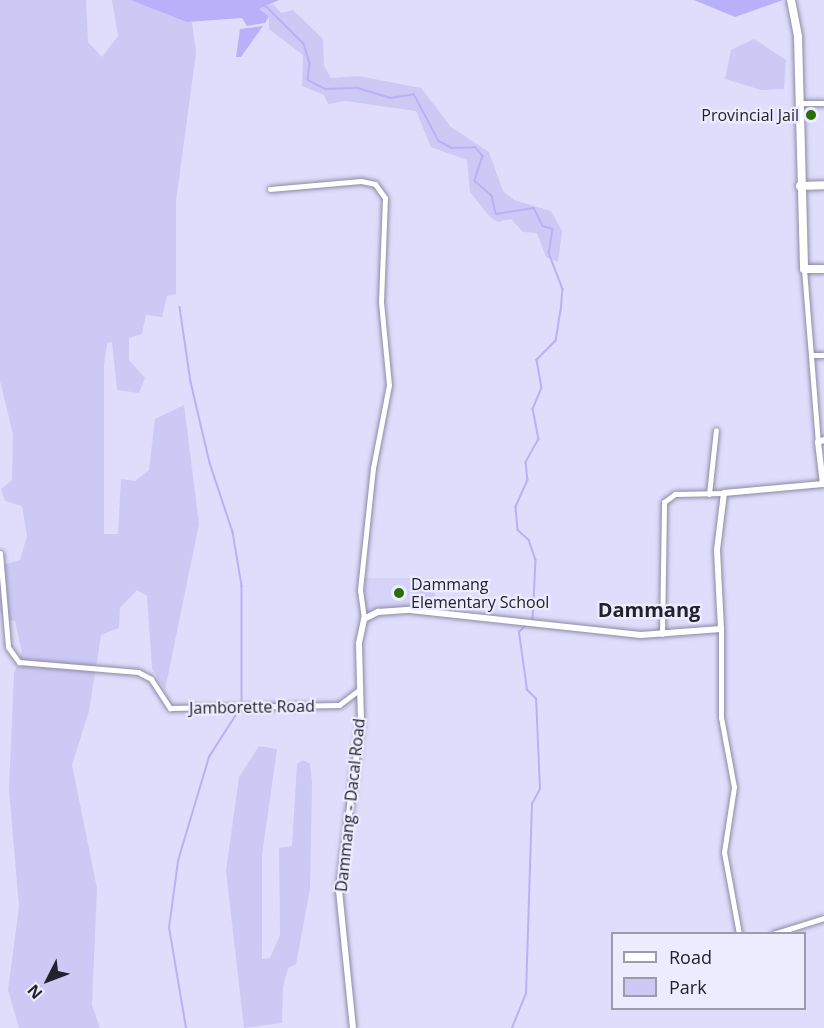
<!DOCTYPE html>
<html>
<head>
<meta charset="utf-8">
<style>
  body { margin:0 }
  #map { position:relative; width:824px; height:1028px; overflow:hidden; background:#dfddfb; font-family:"Open Sans",sans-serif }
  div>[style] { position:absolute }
  .built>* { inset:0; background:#d6d3f8; transform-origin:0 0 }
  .green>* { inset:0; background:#ccc9f5 }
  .round { border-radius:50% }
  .water>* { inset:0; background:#b8b1f9 }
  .stream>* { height:1.5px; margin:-0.75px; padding:0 0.75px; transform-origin:0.75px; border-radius:0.75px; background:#b8b1f9 }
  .roads { filter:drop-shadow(0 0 2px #8c8aa5) drop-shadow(0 0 2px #8c8aa5) }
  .minor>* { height:5px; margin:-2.5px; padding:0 2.5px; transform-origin:2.5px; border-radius:2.5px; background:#fff }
  .tertiary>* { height:6px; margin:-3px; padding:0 3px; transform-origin:3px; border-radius:3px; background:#fff }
  .secondary>* { height:8px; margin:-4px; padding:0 4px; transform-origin:4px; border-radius:4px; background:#fff }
  .dots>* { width:16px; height:16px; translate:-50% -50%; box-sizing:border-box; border:3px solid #edecfe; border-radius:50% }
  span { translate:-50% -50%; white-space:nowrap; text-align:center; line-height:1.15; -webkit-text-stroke:4.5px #edecfe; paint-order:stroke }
  .poi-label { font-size:16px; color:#22222c }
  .right { translate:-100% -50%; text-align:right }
  .left { translate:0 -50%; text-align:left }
  .street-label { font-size:16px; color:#22222c }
  .quarter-label { font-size:20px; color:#22222c; font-weight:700 }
  .legend { position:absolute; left:611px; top:932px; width:195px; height:78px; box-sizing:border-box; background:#edecfe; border:2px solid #9c9baa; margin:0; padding:8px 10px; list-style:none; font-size:18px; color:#22222c }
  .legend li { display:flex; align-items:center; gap:12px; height:30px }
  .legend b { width:30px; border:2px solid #9c9baa }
  .north { position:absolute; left:18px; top:950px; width:60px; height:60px; -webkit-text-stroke:4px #edecfe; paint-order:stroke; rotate:228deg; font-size:16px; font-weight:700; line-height:24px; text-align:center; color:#22222c }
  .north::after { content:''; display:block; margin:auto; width:21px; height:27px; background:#22222c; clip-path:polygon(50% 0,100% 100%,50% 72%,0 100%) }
</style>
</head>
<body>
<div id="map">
  <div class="built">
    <div style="left:365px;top:578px;width:69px;height:31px"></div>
  </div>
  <div class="green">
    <div style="clip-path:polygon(0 0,86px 0,88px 42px,102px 57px,118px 36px,112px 0,130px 0,192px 22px,196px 53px,176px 201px,176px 294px,167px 296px,162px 317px,146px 315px,142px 334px,129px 338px,129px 360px,145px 378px,139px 393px,117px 390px,112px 342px,107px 343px,104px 365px,104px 534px,118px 534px,121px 479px,135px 481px,149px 470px,155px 419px,184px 405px,199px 524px,165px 690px,152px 668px,147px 596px,137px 590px,120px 608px,119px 628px,101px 635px,89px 711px,72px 765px,97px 888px,92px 1005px,100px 1028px,19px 1028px,8px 990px,19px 907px,9px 789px,14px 673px,22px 653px,15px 621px,4px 621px,0 611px,0 566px,20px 560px,27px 536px,22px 506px,5px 501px,1px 489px,12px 480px,13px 434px,0 381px)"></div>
    <div style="clip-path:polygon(273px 4px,281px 13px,293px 10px,323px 39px,324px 66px,331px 78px,358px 76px,421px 88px,451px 127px,489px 152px,503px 191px,514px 200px,551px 211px,562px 231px,558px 262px,546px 257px,537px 233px,523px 232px,511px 219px,498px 222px,490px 217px,470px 192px,467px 160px,431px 147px,416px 111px,346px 101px,328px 104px,324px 95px,302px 86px,303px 55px,269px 29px,269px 16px,258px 9px)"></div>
    <div style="clip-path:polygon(754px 39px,786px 60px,784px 89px,761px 90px,725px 79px,731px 50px)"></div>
    <div class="round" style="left:415px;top:585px;width:20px;height:20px"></div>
    <div style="clip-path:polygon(259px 746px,277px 749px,262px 855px,262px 959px,270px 958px,280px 935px,279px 848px,292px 846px,297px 764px,303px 760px,310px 764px,312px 782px,310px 889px,296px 964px,288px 968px,283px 987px,282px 1023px,244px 1028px,226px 871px,239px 777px)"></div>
  </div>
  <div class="water">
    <div style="clip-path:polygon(130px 0,279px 0,259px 9px,269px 16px,265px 23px,247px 26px,242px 18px,187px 22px)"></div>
    <div style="clip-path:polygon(694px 0,783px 0,735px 17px)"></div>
    <div style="clip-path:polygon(263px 26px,241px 57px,236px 57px,240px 29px)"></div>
  </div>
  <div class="stream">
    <div style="left:265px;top:5px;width:55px;rotate:45deg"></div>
    <div style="left:304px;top:44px;width:21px;rotate:73deg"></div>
    <div style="left:310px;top:64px;width:16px;rotate:97deg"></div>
    <div style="left:308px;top:80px;width:20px;rotate:27deg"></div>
    <div style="left:326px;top:89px;width:32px;rotate:-2deg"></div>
    <div style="left:358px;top:88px;width:34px;rotate:17deg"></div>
    <div style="left:390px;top:98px;width:24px;rotate:-9deg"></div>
    <div style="left:414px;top:94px;width:53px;rotate:62deg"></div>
    <div style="left:439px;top:141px;width:15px;rotate:28deg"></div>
    <div style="left:452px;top:148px;width:23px;rotate:-2deg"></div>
    <div style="left:475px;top:147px;width:12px;rotate:48deg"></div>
    <div style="left:483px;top:156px;width:26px;rotate:108deg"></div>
    <div style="left:475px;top:181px;width:23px;rotate:41deg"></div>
    <div style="left:492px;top:196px;width:18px;rotate:77deg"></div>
    <div style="left:496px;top:214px;width:38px;rotate:-9deg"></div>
    <div style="left:534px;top:208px;width:20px;rotate:63deg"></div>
    <div style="left:543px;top:226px;width:10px;rotate:17deg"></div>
    <div style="left:553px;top:229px;width:24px;rotate:99deg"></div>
    <div style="left:549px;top:253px;width:39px;rotate:69deg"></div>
    <div style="left:563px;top:289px;width:21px;rotate:95deg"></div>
    <div style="left:561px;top:310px;width:31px;rotate:99deg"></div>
    <div style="left:556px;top:341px;width:27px;rotate:135deg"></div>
    <div style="left:537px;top:360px;width:28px;rotate:80deg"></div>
    <div style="left:542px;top:388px;width:23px;rotate:113deg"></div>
    <div style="left:533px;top:409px;width:31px;rotate:79deg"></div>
    <div style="left:539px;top:439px;width:26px;rotate:119deg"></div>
    <div style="left:526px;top:462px;width:18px;rotate:84deg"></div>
    <div style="left:528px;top:480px;width:30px;rotate:114deg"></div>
    <div style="left:516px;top:507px;width:23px;rotate:85deg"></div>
    <div style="left:518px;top:530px;width:15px;rotate:42deg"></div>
    <div style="left:529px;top:540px;width:21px;rotate:71deg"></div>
    <div style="left:536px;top:560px;width:62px;rotate:92.8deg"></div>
    <div style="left:180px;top:307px;width:76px;rotate:81.7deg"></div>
    <div style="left:191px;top:382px;width:83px;rotate:76.8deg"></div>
    <div style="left:210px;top:463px;width:73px;rotate:71.6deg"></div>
    <div style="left:233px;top:532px;width:55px;rotate:80.5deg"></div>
    <div style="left:242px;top:586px;width:120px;rotate:90deg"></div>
    <div style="left:186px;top:1028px;width:101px;rotate:-99.6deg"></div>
    <div style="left:169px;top:928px;width:68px;rotate:-82.3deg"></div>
    <div style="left:178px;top:861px;width:109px;rotate:-73.4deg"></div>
    <div style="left:209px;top:757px;width:56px;rotate:-57.4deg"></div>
    <div style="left:512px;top:1028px;width:37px;rotate:-68deg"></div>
    <div style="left:526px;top:994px;width:190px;rotate:-88.2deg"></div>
    <div style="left:532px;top:804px;width:17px;rotate:-62deg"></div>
    <div style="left:540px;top:789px;width:90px;rotate:-92.5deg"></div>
    <div style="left:536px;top:699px;width:13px;rotate:-135deg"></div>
    <div style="left:527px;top:690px;width:59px;rotate:-97.9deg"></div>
    <div style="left:519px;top:632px;width:10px;rotate:-45deg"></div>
  </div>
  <div class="roads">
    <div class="minor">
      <div style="left:799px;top:103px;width:25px"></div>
      <div style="left:270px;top:189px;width:91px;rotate:-5deg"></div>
      <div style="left:361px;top:181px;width:14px;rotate:12deg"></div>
      <div style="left:375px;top:184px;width:17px;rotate:54deg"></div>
      <div style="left:385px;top:198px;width:104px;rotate:92.2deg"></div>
      <div style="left:381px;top:302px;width:83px;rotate:84.5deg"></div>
      <div style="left:389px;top:385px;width:85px;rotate:100.9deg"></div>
      <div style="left:373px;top:468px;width:123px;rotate:96.1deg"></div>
      <div style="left:360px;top:590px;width:29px;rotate:82deg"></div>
      <div style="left:804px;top:269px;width:174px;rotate:85.4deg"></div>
      <div style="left:812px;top:355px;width:12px"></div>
      <div style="left:709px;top:494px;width:64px;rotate:-83.8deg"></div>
      <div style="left:0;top:553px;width:94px;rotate:85.1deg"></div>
      <div style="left:8px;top:647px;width:19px;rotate:54deg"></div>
      <div style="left:19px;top:662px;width:119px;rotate:4.8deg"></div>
      <div style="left:138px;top:672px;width:15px;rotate:28deg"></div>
      <div style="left:151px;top:679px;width:35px;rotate:57deg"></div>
      <div style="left:170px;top:708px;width:169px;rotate:-1deg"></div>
      <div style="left:339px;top:705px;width:26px;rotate:-37deg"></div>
      <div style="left:721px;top:629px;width:88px;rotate:90deg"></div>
      <div style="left:721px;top:717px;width:71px;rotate:79.5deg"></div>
      <div style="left:734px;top:787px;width:66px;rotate:98.7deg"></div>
      <div style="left:724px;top:852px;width:83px;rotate:79.6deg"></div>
      <div style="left:662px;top:634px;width:132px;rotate:-89.1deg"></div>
      <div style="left:664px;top:502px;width:14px;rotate:-36deg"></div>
      <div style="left:675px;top:494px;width:49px;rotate:-1.2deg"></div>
      <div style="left:773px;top:934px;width:53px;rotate:-17.4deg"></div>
    </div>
    <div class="tertiary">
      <div style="left:353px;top:1028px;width:138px;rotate:-95.8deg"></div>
      <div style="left:339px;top:891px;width:171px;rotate:-82.6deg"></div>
      <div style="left:361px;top:721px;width:78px;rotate:-91.5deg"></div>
      <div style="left:359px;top:643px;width:25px;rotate:-78deg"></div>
      <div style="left:364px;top:619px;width:16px;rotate:-27deg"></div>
      <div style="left:378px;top:612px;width:32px;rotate:-4deg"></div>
      <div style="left:410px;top:610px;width:232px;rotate:6.2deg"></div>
      <div style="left:641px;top:635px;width:80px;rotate:-4.3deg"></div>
      <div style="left:721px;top:629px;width:79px;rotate:-92.9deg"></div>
      <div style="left:717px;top:550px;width:57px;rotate:-83deg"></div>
      <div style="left:724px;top:493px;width:99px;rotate:-5.2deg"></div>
      <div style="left:823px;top:484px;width:42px;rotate:-96.8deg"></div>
      <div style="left:818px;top:442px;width:6px;rotate:-18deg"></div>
    </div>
    <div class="secondary">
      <div style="left:791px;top:0;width:38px;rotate:79deg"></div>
      <div style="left:798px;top:37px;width:232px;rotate:88.5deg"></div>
      <div style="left:804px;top:269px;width:20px"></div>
      <div style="left:800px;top:186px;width:24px;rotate:-2deg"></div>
    </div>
  </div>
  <div class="dots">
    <div style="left:811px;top:115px;background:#296d05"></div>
    <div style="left:399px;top:593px;background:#296d05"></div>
  </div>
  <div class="poi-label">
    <span class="right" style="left:799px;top:115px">Provincial Jail</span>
    <span class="left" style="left:411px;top:593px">Dammang<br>Elementary School</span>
  </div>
  <div class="street-label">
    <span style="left:252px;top:707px;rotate:-1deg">Jamborette Road</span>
    <span style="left:350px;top:805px;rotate:-84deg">Dammang - Dacal Road</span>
  </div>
  <div class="quarter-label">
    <span style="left:649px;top:609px">Dammang</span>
  </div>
  <ul class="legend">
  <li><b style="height:8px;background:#fff"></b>Road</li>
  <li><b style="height:16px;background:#ccc9f5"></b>Park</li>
  </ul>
  <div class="north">N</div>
</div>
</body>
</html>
